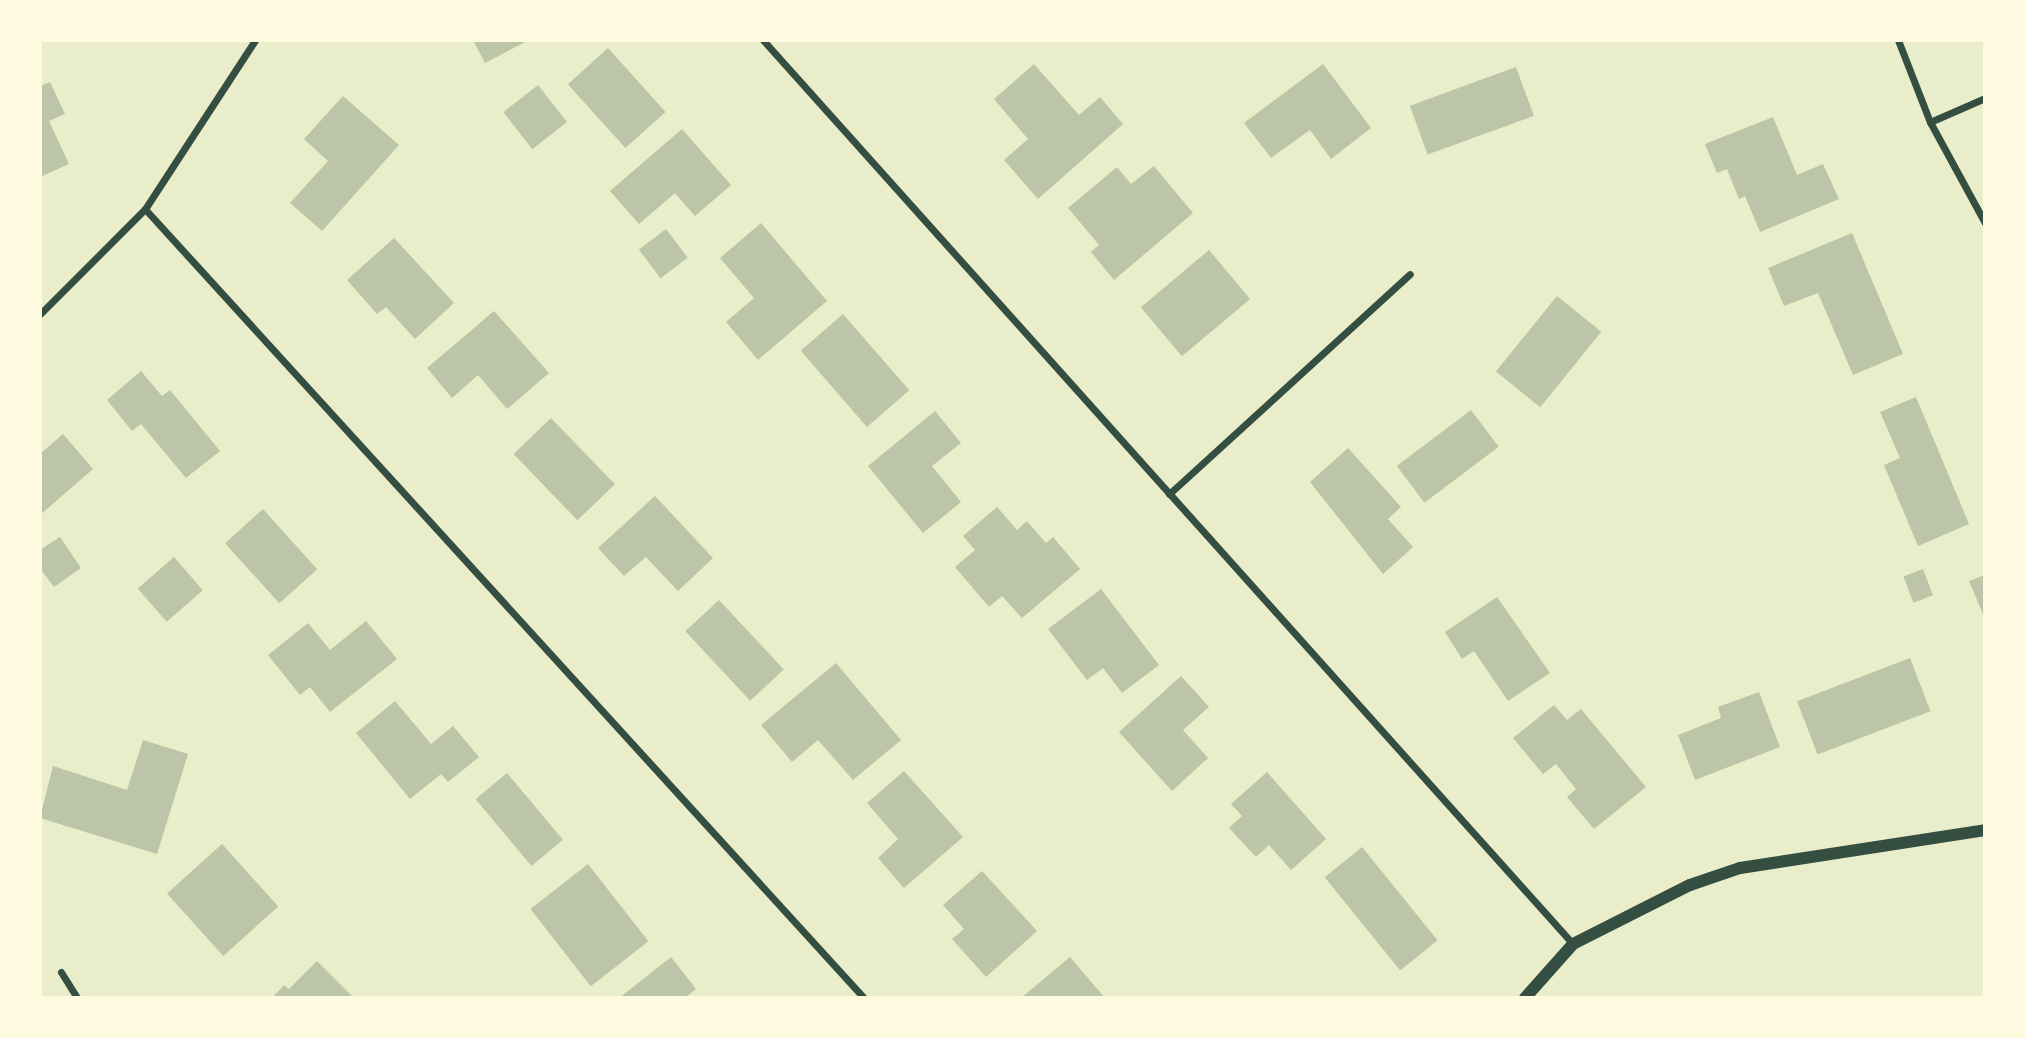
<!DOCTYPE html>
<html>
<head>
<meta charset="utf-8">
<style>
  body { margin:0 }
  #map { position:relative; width:2025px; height:1038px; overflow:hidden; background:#e9edc9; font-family:Poppins,sans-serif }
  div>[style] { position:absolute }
  .building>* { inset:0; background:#bcc5a7; transform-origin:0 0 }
  .minor>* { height:7px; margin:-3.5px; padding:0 3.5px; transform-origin:3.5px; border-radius:3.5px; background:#344e41 }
  .tertiary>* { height:12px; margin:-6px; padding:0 6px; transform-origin:6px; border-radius:6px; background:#344e41 }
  span { translate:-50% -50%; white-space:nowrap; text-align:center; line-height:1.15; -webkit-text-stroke:7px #fefae0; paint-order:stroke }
  .frame { position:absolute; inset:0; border:42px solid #fefae0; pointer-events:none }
</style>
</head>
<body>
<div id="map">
  <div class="building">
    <div style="clip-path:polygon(473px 40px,529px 40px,485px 63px)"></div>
    <div style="left:608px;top:48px;width:86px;height:54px;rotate:48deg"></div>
    <div style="clip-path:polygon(1034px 64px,1079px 115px,1100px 97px,1123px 124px,1038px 199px,1004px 160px,1028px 139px,994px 99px)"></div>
    <div style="clip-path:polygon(1323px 64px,1371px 128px,1331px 159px,1310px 130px,1271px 158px,1244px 123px)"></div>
    <div style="left:1516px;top:67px;width:52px;height:113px;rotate:70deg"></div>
    <div style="clip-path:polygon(50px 82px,65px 114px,49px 121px,69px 164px,40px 177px,40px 86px)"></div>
    <div style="left:538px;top:85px;width:47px;height:44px;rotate:52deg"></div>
    <div style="clip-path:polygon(343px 96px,399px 145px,322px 231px,290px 203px,328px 161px,304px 139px)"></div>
    <div style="clip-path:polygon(1773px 117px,1797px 175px,1823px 164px,1839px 199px,1760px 232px,1745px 196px,1739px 199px,1727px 169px,1717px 173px,1705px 144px)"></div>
    <div style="clip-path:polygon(682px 129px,731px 185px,695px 216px,675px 193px,639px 224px,610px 191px)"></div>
    <div style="clip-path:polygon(1154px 166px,1193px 213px,1114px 280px,1091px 252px,1099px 245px,1068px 208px,1117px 167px,1131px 184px)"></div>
    <div style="clip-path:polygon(761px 223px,827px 301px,758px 360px,726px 322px,754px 298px,720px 258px)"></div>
    <div style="left:666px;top:229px;width:36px;height:34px;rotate:53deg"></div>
    <div style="clip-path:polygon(1852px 233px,1903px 354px,1853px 375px,1818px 293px,1784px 306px,1768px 268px)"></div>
    <div style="clip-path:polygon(394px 238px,454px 303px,415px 339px,386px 307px,377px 314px,347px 280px)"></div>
    <div style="left:1209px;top:250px;width:64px;height:89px;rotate:50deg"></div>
    <div style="left:1557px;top:296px;width:57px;height:97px;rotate:39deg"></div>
    <div style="clip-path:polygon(494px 311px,549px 373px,507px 409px,478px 375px,452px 398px,427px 368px)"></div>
    <div style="left:843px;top:314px;width:101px;height:56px;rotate:49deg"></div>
    <div style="clip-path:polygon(141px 371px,162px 396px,170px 390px,220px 451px,186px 478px,141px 424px,132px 431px,107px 400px)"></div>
    <div style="clip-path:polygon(1916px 397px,1969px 524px,1918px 546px,1884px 465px,1900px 458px,1880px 412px)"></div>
    <div style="left:1471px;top:410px;width:46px;height:93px;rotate:53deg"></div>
    <div style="clip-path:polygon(935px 411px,961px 443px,932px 466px,961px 502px,923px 533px,868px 466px)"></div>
    <div style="left:551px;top:418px;width:92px;height:52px;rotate:46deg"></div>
    <div style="clip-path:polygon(63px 434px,93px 469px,40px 515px,40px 454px)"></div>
    <div style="clip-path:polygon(1348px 448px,1401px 507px,1388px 519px,1413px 547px,1383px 574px,1310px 482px)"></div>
    <div style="clip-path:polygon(655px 496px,713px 558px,678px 591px,646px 557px,624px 576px,598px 548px)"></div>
    <div style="clip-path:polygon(997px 507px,1017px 530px,1027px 521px,1046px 543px,1053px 537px,1080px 569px,1022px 618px,1002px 596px,989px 607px,955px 567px,975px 550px,963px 536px)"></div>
    <div style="left:263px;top:509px;width:81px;height:51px;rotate:48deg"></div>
    <div style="clip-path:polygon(60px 537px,81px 568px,54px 587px,40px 568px,40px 550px)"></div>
    <div style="left:174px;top:557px;width:44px;height:48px;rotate:49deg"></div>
    <div style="left:1923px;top:569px;width:28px;height:21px;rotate:69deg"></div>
    <div style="clip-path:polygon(1985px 575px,1985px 619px,1969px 581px)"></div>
    <div style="clip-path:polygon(1101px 589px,1159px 665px,1122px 693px,1103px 668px,1087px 680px,1048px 629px)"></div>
    <div style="clip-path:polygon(1497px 597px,1550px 673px,1508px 701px,1474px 651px,1462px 659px,1445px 632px)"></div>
    <div style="left:719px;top:600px;width:95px;height:46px;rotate:47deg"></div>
    <div style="clip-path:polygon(366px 621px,397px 659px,330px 712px,310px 687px,300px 695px,268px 655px,308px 623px,330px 650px)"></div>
    <div style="left:1910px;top:658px;width:57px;height:121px;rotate:69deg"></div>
    <div style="clip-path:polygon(836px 663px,901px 740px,853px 780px,818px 740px,792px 762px,761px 725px)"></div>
    <div style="clip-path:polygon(1181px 676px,1209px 707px,1183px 730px,1208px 758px,1172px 791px,1119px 732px)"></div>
    <div style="clip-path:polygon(1759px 692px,1780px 747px,1695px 780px,1678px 735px,1721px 718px,1718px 707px)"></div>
    <div style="clip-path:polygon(395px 701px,431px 744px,453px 726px,479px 757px,448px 782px,441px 774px,410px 799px,356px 733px)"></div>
    <div style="clip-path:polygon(1554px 705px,1567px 720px,1581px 709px,1646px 787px,1594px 829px,1567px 797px,1576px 789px,1556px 764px,1543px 774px,1513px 738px)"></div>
    <div style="clip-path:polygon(143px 740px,188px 754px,157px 854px,40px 818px,53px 766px,127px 790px)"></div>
    <div style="clip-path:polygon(904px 771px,963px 837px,904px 888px,878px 858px,898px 839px,867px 803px)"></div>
    <div style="clip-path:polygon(1267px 772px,1326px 839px,1291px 870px,1269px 845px,1256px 857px,1229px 828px,1242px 816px,1231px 804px)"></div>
    <div style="left:507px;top:773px;width:87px;height:41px;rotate:50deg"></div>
    <div style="left:222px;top:844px;width:84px;height:74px;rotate:48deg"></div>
    <div style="left:1362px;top:847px;width:120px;height:48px;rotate:51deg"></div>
    <div style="left:588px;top:864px;width:98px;height:73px;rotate:52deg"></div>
    <div style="clip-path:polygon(982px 871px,1037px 931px,986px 977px,952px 939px,964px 929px,943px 905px)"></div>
    <div style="clip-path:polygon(671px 957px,696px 989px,685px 998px,619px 998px)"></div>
    <div style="clip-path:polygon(1070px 957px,1105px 998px,1021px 998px)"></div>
    <div style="clip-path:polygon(317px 961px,354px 998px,272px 998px,284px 985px,289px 989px)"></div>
  </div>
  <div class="minor">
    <div style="left:763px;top:40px;width:1214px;rotate:48.14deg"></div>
    <div style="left:1898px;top:40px;width:88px;rotate:68.7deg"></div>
    <div style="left:1930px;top:122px;width:115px;rotate:61.4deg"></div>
    <div style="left:1930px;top:122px;width:60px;rotate:-23.6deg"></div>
    <div style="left:145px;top:209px;width:1067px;rotate:47.66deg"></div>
    <div style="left:40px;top:314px;width:148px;rotate:-45deg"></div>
    <div style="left:145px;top:209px;width:202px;rotate:-56.9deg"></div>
    <div style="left:1169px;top:494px;width:326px;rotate:-42.4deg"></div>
    <div style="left:61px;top:972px;width:31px;rotate:58deg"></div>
  </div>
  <div class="tertiary">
    <div style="left:1525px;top:998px;width:72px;rotate:-48.4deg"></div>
    <div style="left:1573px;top:944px;width:131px;rotate:-26.8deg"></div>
    <div style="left:1690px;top:885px;width:53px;rotate:-18.8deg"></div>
    <div style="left:1740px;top:868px;width:248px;rotate:-8.8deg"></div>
  </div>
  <div class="frame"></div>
</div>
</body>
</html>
